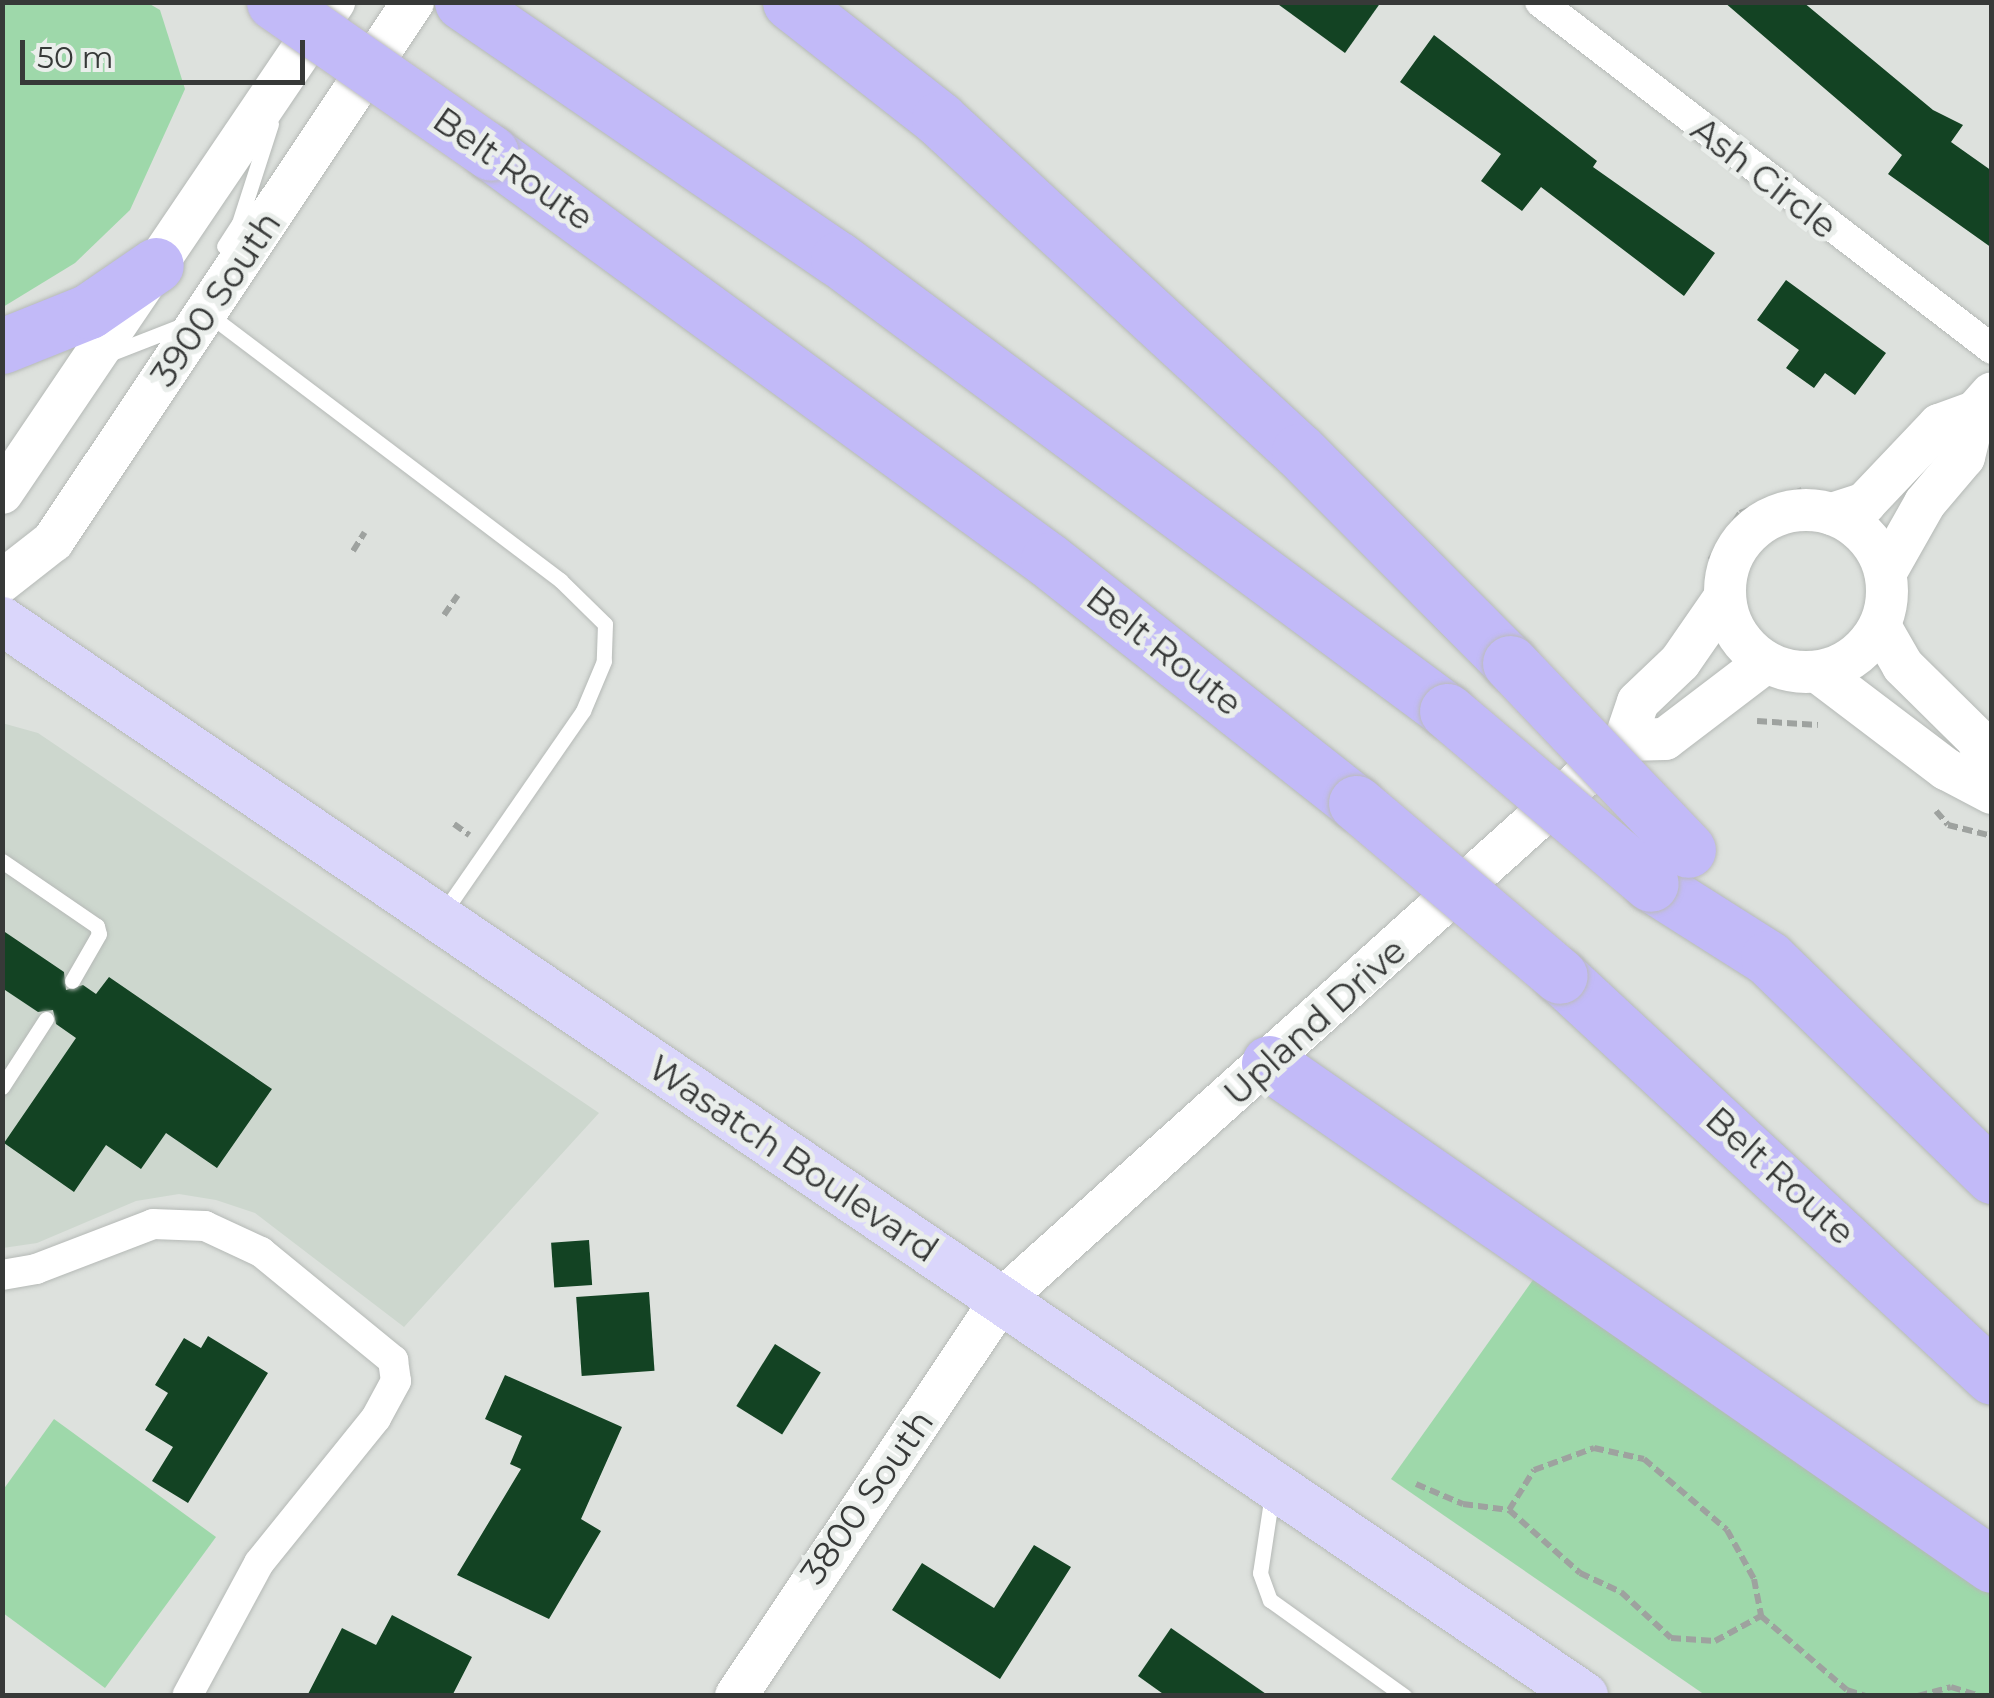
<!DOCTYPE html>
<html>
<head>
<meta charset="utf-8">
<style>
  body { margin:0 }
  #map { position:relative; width:1994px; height:1698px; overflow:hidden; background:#dde1dd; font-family:Montserrat,sans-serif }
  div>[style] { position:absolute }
  .built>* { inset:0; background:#cdd7ce }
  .green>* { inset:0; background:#9ed8aa }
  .building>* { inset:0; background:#134323; transform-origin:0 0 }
  .path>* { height:6px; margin-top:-3px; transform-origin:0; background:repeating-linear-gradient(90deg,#9ea29f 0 10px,transparent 0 15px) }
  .roads { filter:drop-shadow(0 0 2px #b5b9b6) drop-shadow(0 0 2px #b5b9b6) }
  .lane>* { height:15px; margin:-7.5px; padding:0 7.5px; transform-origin:7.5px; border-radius:7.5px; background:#fff }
  .street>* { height:30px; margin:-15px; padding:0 15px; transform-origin:15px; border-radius:15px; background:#fff }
  .secondary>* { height:42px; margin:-21px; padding:0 21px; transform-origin:21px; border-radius:21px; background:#fff }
  .secondary>.ring { margin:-21px; padding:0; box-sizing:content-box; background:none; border:42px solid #fff; border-radius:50% }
  .primary>* { height:48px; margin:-24px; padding:0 24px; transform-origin:24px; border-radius:24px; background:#dad6fb }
  .highway>* { height:55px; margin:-27.5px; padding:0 27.5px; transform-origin:27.5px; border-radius:27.5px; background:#c2baf8 }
  .bridges { filter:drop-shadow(0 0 2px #bbbcbb) drop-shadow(0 0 2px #bbbcbb) }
  .highway-bridge>* { height:55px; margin:-27.5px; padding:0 27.5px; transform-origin:27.5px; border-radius:27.5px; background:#c2baf8 }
  span { translate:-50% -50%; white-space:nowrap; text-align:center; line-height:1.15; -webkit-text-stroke:10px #eaeeeb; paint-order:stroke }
  .street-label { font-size:35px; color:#373938 }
  .frame { position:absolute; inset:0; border:5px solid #373938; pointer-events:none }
  .scale { position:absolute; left:20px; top:40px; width:285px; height:45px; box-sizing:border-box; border:5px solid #373938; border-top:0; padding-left:12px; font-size:30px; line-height:35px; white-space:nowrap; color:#373938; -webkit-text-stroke:8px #eaeeeb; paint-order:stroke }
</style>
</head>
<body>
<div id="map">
  <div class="built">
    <div style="clip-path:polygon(2px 723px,38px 733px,599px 1113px,404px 1327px,255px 1213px,216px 1200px,179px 1194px,136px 1201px,37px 1243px,3px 1248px)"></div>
  </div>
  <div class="green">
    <div style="clip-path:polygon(3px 2px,148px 3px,160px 10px,185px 89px,130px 210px,75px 263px,3px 307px)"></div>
    <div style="clip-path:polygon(1535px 1277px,1991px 1592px,1991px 1695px,1705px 1695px,1391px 1479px)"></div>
    <div style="clip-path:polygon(54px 1419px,216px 1537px,105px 1688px,3px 1613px,3px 1490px)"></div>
  </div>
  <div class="building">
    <div style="clip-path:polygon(1275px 2px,1381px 2px,1345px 53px)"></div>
    <div style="clip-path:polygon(1724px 2px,1803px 2px,1933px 110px,1963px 125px,1951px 142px,1992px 171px,1992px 248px,1888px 174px,1902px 155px)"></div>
    <div style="clip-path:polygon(1434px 35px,1597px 161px,1593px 167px,1715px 253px,1684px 296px,1541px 187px,1522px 211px,1481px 181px,1501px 154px,1400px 82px)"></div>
    <div style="clip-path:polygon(1786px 280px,1886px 353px,1855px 395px,1825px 373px,1814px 388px,1786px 368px,1799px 350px,1757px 320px)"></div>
    <div style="clip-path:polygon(2px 930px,64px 972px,66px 990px,83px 985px,96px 994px,109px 977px,272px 1089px,217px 1168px,166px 1133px,141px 1169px,106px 1145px,74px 1192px,4px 1143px,76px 1038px,56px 1024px,53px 1010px,38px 1012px,2px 988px)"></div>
    <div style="left:589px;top:1240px;width:45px;height:38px;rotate:86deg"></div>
    <div style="left:649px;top:1292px;width:79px;height:73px;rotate:86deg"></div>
    <div style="clip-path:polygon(208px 1336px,268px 1373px,188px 1503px,152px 1481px,173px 1447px,145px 1430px,168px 1393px,155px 1385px,184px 1338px,201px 1348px)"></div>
    <div style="left:775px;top:1344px;width:54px;height:73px;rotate:32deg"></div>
    <div style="clip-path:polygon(505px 1375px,622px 1427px,581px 1519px,601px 1531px,549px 1619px,457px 1575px,521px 1469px,510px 1464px,522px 1436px,485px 1419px)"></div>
    <div style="clip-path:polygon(1034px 1545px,1071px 1567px,1000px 1679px,892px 1610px,922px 1563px,994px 1608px)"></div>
    <div style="clip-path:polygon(392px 1615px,472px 1657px,452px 1696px,307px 1696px,342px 1628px,376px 1645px)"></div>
    <div style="clip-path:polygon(1171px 1628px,1269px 1696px,1166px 1696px,1138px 1676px)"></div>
  </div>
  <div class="path">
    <div style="left:353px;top:551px;width:22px;rotate:-58deg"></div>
    <div style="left:1710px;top:560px;width:56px;rotate:-57.4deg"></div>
    <div style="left:1740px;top:513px;width:66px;rotate:-20.4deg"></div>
    <div style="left:444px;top:615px;width:24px;rotate:-55deg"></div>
    <div style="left:1757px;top:721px;width:61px;rotate:3.8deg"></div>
    <div style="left:1936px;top:811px;width:18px;rotate:49deg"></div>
    <div style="left:1948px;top:825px;width:45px;rotate:14deg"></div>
    <div style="left:454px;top:824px;width:19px;rotate:36deg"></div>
    <div style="left:1416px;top:1484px;width:51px;rotate:23.1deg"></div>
    <div style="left:1463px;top:1504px;width:46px;rotate:7.4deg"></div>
    <div style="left:1509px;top:1510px;width:95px;rotate:41.6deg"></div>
    <div style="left:1580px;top:1573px;width:45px;rotate:24.9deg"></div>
    <div style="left:1621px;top:1592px;width:68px;rotate:42.6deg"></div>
    <div style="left:1671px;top:1638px;width:44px;rotate:3.9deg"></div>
    <div style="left:1715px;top:1641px;width:52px;rotate:-28.5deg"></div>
    <div style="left:1761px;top:1616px;width:113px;rotate:40.7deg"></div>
    <div style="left:1847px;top:1690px;width:20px;rotate:18deg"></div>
    <div style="left:1509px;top:1510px;width:47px;rotate:-58deg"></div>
    <div style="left:1534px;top:1470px;width:64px;rotate:-20.1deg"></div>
    <div style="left:1594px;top:1448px;width:51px;rotate:12.4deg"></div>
    <div style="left:1644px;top:1459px;width:109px;rotate:40.5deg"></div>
    <div style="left:1727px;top:1530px;width:56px;rotate:61.1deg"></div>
    <div style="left:1754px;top:1579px;width:38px;rotate:79deg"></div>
    <div style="left:1918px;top:1696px;width:34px;rotate:-15deg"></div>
    <div style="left:1951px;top:1687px;width:31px;rotate:17deg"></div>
  </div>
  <div class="roads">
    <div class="lane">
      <div style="left:224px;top:246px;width:27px;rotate:-57deg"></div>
      <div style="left:239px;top:223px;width:104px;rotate:-72.1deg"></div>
      <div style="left:207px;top:313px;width:443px;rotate:37.1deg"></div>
      <div style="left:560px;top:580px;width:63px;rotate:44.4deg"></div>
      <div style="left:605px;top:624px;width:37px;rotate:92deg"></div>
      <div style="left:604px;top:661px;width:54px;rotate:112.8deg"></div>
      <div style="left:583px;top:711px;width:248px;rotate:124.7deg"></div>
      <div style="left:109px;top:354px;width:77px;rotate:-21.3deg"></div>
      <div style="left:2px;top:861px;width:115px;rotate:34.4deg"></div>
      <div style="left:97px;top:926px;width:8px;rotate:76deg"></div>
      <div style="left:99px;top:934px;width:54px;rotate:119.9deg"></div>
      <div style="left:2px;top:1087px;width:81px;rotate:-57.1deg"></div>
      <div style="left:1272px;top:1494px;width:80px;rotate:98.6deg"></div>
      <div style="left:1260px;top:1573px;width:29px;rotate:70deg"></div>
      <div style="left:1270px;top:1600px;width:165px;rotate:35.6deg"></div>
    </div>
    <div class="street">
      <div style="left:1540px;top:2px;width:570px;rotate:37.51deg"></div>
      <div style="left:2px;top:1275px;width:35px;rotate:-10deg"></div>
      <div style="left:36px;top:1269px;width:125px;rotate:-21deg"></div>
      <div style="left:153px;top:1224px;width:52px;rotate:2.2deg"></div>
      <div style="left:205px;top:1226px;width:62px;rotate:24.9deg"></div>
      <div style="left:261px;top:1252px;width:171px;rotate:39.3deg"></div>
      <div style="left:393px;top:1360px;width:21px;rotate:82deg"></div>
      <div style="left:396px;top:1381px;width:42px;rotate:118.4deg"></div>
      <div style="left:376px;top:1418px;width:186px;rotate:128.9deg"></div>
      <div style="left:259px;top:1563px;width:151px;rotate:118.4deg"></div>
    </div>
    <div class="secondary">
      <div style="left:2px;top:493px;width:593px;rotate:-55.93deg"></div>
      <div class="ring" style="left:1725px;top:510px;width:120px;height:120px"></div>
      <div style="left:1832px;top:514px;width:35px;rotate:-18deg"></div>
      <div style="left:1865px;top:503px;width:108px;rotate:-46.5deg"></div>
      <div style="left:1939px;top:425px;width:38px;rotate:-20deg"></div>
      <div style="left:1886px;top:572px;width:79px;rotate:-60.5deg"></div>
      <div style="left:1925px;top:503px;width:60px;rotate:-49.7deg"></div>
      <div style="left:1964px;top:457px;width:46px;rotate:-76.3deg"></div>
      <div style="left:1975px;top:412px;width:25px;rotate:-48deg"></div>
      <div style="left:2px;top:581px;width:65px;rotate:-38.1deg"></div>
      <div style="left:53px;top:541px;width:648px;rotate:-56.26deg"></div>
      <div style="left:1880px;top:626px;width:46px;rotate:60.1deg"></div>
      <div style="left:1903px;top:666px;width:105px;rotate:44.6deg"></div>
      <div style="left:1978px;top:740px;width:43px;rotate:71.1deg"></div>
      <div style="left:1818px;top:672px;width:161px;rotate:37.2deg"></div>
      <div style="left:1946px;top:769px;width:52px;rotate:27.6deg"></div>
      <div style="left:1625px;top:740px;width:40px;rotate:-1.4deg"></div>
      <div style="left:1665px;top:739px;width:127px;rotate:-37.3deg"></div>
      <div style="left:736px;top:1696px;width:476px;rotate:-56.2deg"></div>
      <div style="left:1001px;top:1300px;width:838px;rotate:-41.91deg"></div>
      <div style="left:1625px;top:740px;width:40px;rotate:-71.1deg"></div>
      <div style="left:1638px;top:702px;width:58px;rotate:-43.6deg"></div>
      <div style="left:1680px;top:662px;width:79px;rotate:-55.3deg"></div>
    </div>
    <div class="primary">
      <div style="left:2px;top:621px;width:1913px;rotate:34.2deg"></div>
    </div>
    <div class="highway">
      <div style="left:462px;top:2px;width:455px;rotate:34.4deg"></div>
      <div style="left:838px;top:259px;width:758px;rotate:36.58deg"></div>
      <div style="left:790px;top:2px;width:189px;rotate:38.1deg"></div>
      <div style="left:939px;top:119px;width:490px;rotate:42.7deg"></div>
      <div style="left:1299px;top:451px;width:299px;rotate:45.1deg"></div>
      <div style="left:491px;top:153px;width:690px;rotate:36.16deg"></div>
      <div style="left:1048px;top:560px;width:392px;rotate:38.3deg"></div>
      <div style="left:2px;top:346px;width:94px;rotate:-21.9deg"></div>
      <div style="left:89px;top:311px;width:81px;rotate:-34.5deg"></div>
      <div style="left:1651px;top:884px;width:138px;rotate:32.3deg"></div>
      <div style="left:1768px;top:958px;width:313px;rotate:44.2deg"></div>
      <div style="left:1560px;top:976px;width:589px;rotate:42.87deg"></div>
      <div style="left:1269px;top:1063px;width:880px;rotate:34.77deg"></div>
    </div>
  </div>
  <div class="bridges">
    <div class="highway-bridge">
      <div style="left:274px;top:2px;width:264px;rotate:34.8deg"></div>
      <div style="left:1510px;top:663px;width:258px;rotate:46.4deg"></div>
      <div style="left:1447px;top:711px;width:267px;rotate:40.3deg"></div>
      <div style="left:1356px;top:803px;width:267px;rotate:40.3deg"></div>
    </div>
  </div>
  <div class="street-label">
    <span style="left:513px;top:169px;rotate:35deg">Belt Route</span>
    <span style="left:1764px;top:178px;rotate:38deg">Ash Circle</span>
    <span style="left:216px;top:299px;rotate:-56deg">3900 South</span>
    <span style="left:1164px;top:651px;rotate:38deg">Belt Route</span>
    <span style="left:1315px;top:1022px;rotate:-42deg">Upland Drive</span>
    <span style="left:793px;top:1159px;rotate:34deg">Wasatch Boulevard</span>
    <span style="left:1780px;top:1176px;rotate:42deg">Belt Route</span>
    <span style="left:867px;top:1497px;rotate:-55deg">3800 South</span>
  </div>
  <div class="frame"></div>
  <div class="scale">50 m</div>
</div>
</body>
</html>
